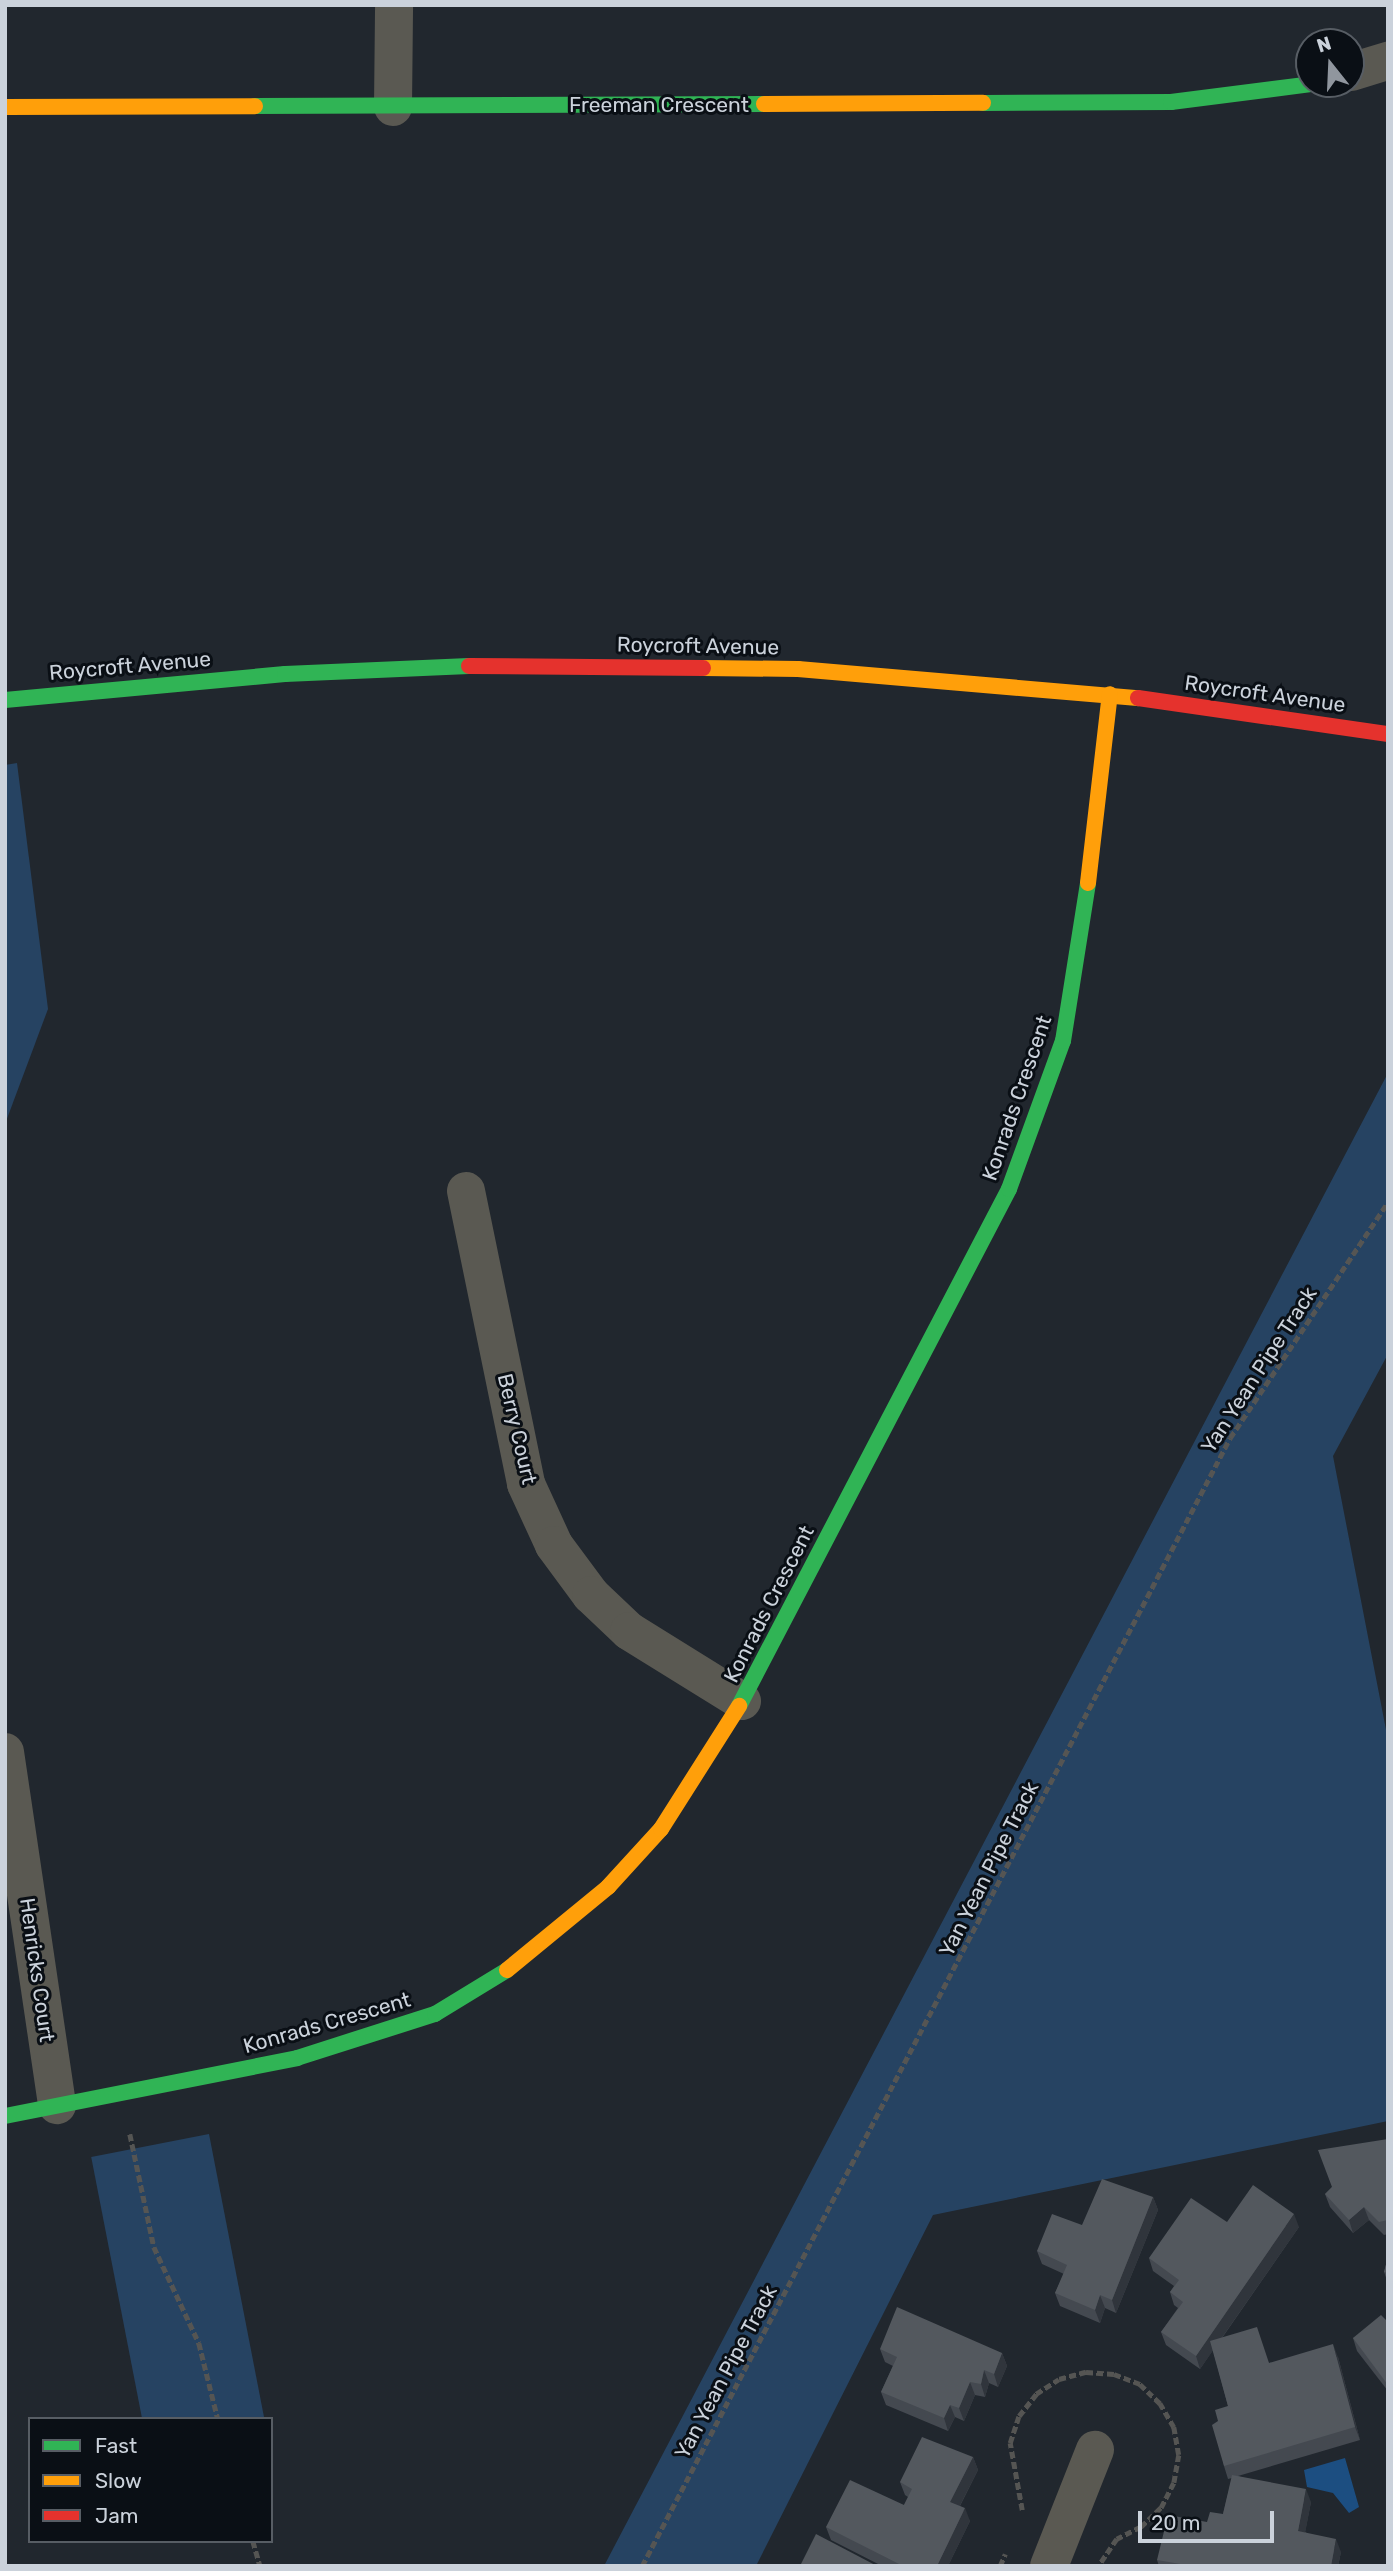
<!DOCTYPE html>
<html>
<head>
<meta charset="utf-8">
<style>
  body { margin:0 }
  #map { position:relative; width:1393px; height:2571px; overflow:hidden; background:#21272e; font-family:Rubik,sans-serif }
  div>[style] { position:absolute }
  .green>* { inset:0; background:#264362; transform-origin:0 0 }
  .water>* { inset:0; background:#1c4e81 }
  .path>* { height:4.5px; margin-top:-2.25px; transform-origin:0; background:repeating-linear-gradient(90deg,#555553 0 7px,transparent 0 10.5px) }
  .street>* { height:38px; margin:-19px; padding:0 19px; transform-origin:19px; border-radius:19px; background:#5a5952 }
  .fast>* { height:16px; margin:-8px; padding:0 8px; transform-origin:8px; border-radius:8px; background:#30b455 }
  .slow>* { height:16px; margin:-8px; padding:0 8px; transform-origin:8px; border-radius:8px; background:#ff9f0a }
  .jam>* { height:16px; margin:-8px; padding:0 8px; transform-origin:8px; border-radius:8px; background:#e5322d }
  .wall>* { inset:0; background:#444950 }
  .shaded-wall>* { inset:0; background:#30353c }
  .building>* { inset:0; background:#53585e }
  span { translate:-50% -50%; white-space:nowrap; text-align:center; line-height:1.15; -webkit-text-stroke:6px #0a0f15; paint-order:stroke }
  .street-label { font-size:21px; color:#cbd2db }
  .frame { position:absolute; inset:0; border:7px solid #cbd2db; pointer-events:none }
  .legend { position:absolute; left:28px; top:2417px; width:245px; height:126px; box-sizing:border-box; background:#0a0f15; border:2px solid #575d64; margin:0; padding:9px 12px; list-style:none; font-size:21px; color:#cbd2db }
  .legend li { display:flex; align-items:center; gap:14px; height:35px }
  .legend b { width:35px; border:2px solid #575d64 }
  .north { position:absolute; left:1295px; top:28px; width:70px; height:70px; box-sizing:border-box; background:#0a0f15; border:2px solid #575d64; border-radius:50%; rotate:342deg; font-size:19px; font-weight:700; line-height:28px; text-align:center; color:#cbd2db }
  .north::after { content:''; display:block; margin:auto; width:24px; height:32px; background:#90969e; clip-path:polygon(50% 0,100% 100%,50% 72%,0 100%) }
  .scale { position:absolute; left:1138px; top:2511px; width:136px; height:32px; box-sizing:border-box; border:4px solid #cbd2db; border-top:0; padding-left:9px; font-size:21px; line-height:24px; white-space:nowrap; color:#cbd2db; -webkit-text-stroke:5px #0a0f15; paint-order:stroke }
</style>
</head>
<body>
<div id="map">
  <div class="green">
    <div style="clip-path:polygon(17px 763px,48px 1009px,5px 1124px,5px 765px)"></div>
    <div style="clip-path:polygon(1388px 1073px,1388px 1354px,1333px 1456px,1388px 1740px,1388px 2121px,933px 2215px,756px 2566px,604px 2566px)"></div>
    <div style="left:209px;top:2134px;width:290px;height:120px;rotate:79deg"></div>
  </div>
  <div class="water">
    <div style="clip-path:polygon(1345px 2458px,1359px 2507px,1349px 2513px,1333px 2493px,1307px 2487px,1304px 2470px)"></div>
  </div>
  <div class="path">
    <div style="left:130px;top:2134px;width:116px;rotate:78deg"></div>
    <div style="left:154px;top:2247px;width:106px;rotate:64.9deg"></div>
    <div style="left:199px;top:2343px;width:78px;rotate:76deg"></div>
    <div style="left:1022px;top:2510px;width:68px;rotate:-100.2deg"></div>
    <div style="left:1010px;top:2443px;width:28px;rotate:-72deg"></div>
    <div style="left:1019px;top:2416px;width:28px;rotate:-52deg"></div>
    <div style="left:1036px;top:2394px;width:27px;rotate:-33deg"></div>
    <div style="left:1059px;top:2379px;width:28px;rotate:-15deg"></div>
    <div style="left:1086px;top:2372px;width:28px;rotate:4deg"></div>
    <div style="left:1114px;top:2374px;width:28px;rotate:21deg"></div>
    <div style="left:1140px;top:2384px;width:28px;rotate:44deg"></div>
    <div style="left:1160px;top:2403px;width:28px;rotate:60deg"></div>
    <div style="left:1174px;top:2427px;width:28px;rotate:80deg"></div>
    <div style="left:1179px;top:2455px;width:28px;rotate:100deg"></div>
    <div style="left:1174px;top:2483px;width:28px;rotate:117deg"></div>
    <div style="left:1161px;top:2508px;width:28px;rotate:136deg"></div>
    <div style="left:1141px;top:2527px;width:27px;rotate:153deg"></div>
    <div style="left:1117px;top:2539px;width:32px;rotate:124deg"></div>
    <div style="left:253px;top:2541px;width:26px;rotate:74deg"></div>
    <div style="left:642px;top:2566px;width:1272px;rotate:-62.47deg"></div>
    <div style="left:1230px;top:1438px;width:284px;rotate:-56.2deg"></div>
    <div style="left:1000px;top:2566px;width:13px;rotate:-67deg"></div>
  </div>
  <div class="street">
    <div style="left:1351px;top:72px;width:39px;rotate:-17deg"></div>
    <div style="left:393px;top:107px;width:102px;rotate:-89.4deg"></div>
    <div style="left:466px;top:1191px;width:299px;rotate:78.4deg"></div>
    <div style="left:526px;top:1484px;width:67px;rotate:65.3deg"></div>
    <div style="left:554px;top:1545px;width:62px;rotate:53.5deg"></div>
    <div style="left:591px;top:1595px;width:52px;rotate:43.5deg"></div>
    <div style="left:629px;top:1631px;width:133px;rotate:31.8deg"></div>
    <div style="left:5px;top:1752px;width:357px;rotate:81.6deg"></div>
    <div style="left:1049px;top:2566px;width:125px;rotate:-68.4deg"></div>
  </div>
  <div class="fast">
    <div style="left:983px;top:103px;width:188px;rotate:-0.3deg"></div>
    <div style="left:1171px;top:102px;width:141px;rotate:-7.3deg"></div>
    <div style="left:255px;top:106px;width:509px;rotate:-0.23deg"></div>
    <div style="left:5px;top:700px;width:281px;rotate:-5.3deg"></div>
    <div style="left:285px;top:674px;width:184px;rotate:-2.5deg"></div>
    <div style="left:739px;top:1706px;width:583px;rotate:-62.42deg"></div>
    <div style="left:1009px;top:1189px;width:158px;rotate:-70deg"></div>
    <div style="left:1063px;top:1041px;width:160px;rotate:-81deg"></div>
    <div style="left:5px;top:2116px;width:298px;rotate:-11.2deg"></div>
    <div style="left:297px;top:2058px;width:145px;rotate:-17.7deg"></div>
    <div style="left:435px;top:2014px;width:84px;rotate:-31.4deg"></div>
  </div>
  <div class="slow">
    <div style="left:764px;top:104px;width:219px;rotate:-0.3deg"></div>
    <div style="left:5px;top:107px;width:250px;rotate:-0.2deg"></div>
    <div style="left:703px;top:668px;width:95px;rotate:0.6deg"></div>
    <div style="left:798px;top:669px;width:341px;rotate:4.9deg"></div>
    <div style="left:1088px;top:883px;width:190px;rotate:-83.4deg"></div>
    <div style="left:507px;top:1970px;width:131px;rotate:-39.4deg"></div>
    <div style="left:608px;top:1887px;width:79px;rotate:-47.6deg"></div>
    <div style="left:661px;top:1829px;width:146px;rotate:-57.6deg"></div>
  </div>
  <div class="jam">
    <div style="left:469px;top:666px;width:234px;rotate:0.5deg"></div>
    <div style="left:1138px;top:698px;width:253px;rotate:8.2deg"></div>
  </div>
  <div class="wall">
    <div style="clip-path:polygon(1388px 2139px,1388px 2234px,1384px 2235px,1369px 2220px,1353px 2233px,1330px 2207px,1325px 2194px,1332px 2187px)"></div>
    <div style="clip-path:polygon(1153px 2197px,1158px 2210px,1116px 2313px,1105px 2308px,1100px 2323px,1060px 2306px,1055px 2293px,1064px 2274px,1042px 2264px,1037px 2251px,1082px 2225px)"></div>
    <div style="clip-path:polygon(1227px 2222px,1299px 2227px,1222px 2338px,1269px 2363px,1338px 2357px,1360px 2440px,1238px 2476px,1311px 2502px,1305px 2532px,1341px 2552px,1338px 2566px,1159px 2566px,1157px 2560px,1207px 2522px,1223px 2514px,1232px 2478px,1228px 2479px,1224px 2466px,1218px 2421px,1228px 2406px,1213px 2350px,1200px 2369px,1166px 2345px,1161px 2332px,1178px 2308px,1174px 2305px,1170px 2292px,1174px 2286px,1153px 2271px,1149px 2258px)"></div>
    <div style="clip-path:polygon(1388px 2257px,1388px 2283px,1384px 2272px)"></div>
    <div style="clip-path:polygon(1388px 2322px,1388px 2391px,1357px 2351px,1353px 2338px)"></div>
    <div style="clip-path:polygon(880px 2349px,1002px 2353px,1007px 2366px,998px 2387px,989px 2383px,985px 2397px,975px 2395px,964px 2421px,955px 2417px,948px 2431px,886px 2405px,881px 2392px,893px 2366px,885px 2362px)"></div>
    <div style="clip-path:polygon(973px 2457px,978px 2470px,960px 2506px,970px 2521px,948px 2566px,882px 2566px,831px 2540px,826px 2527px,904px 2505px,908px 2497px,905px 2495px,900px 2482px)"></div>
  </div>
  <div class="shaded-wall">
    <div style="clip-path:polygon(1153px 2197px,1158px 2210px,1116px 2313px,1112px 2300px)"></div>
    <div style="clip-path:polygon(1364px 2207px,1369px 2220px,1353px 2233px,1349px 2220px)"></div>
    <div style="clip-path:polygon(1294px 2214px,1299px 2227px,1200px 2369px,1196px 2356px)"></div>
    <div style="clip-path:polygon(1100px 2295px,1105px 2308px,1100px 2323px,1095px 2310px)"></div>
    <div style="clip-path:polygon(1333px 2344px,1338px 2357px,1360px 2440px,1355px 2427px)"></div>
    <div style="clip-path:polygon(1002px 2353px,1007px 2366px,998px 2387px,994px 2374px)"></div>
    <div style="clip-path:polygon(984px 2370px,989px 2383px,985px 2397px,981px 2384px)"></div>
    <div style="clip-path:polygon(970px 2382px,975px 2395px,964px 2421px,959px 2408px)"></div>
    <div style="clip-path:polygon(950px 2405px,955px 2417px,948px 2431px,944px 2418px)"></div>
    <div style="clip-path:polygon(973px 2457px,978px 2470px,955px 2515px,950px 2502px)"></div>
    <div style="clip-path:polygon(1306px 2489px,1311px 2502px,1303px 2544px,1298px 2531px)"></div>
    <div style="clip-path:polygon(965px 2508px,970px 2521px,948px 2566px,937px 2566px)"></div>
    <div style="clip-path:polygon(1336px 2539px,1341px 2552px,1338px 2566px,1331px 2566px)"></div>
  </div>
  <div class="building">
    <div style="clip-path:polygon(1388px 2139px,1388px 2220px,1379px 2222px,1364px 2207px,1349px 2220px,1325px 2194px,1332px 2187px,1318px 2150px)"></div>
    <div style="clip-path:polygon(1102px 2179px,1153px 2197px,1112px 2300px,1100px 2295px,1095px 2310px,1055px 2293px,1067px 2265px,1037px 2251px,1052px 2214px,1082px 2225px)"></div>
    <div style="clip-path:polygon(1253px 2185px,1294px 2214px,1196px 2356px,1161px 2332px,1183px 2302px,1170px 2292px,1179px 2280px,1149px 2258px,1191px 2198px,1227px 2222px)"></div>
    <div style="clip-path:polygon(1388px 2257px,1388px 2273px,1384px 2272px)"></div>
    <div style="clip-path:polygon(897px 2307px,1002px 2353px,994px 2374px,984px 2370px,981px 2384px,970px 2382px,959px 2408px,950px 2405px,944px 2418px,881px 2392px,897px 2357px,880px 2349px)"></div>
    <div style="clip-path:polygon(1381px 2315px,1388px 2322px,1388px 2385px,1353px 2338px)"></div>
    <div style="clip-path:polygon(1257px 2327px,1269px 2363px,1333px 2344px,1355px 2427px,1224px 2466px,1212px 2425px,1218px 2421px,1215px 2410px,1228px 2406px,1210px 2341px)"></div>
    <div style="clip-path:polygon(922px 2437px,973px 2457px,950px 2502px,965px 2508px,937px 2566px,903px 2566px,826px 2527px,850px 2480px,904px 2505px,912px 2489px,900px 2482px)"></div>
    <div style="clip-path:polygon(1232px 2475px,1306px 2489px,1298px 2531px,1336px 2539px,1331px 2566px,1192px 2566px,1157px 2560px,1168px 2515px,1207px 2522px,1210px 2512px,1223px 2514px)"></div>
    <div style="clip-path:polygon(816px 2534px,877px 2566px,800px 2566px)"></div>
  </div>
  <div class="street-label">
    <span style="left:659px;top:105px">Freeman Crescent</span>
    <span style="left:698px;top:646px;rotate:1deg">Roycroft Avenue</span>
    <span style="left:130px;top:666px;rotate:-5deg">Roycroft Avenue</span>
    <span style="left:1265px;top:694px;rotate:8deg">Roycroft Avenue</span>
    <span style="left:1017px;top:1098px;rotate:-71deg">Konrads Crescent</span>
    <span style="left:1259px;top:1370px;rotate:-57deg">Yan Yean Pipe Track</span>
    <span style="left:517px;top:1429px;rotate:77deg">Berry Court</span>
    <span style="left:769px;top:1604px;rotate:-63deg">Konrads Crescent</span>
    <span style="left:989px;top:1869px;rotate:-63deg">Yan Yean Pipe Track</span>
    <span style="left:37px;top:1970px;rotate:82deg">Henricks Court</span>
    <span style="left:327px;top:2023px;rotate:-16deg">Konrads Crescent</span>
    <span style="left:726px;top:2372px;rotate:-62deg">Yan Yean Pipe Track</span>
  </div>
  <div class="frame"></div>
  <ul class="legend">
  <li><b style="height:9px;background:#30b455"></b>Fast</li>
  <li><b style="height:9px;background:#ff9f0a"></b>Slow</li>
  <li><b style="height:9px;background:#e5322d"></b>Jam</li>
  </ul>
  <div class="north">N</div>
  <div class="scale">20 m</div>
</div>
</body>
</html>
